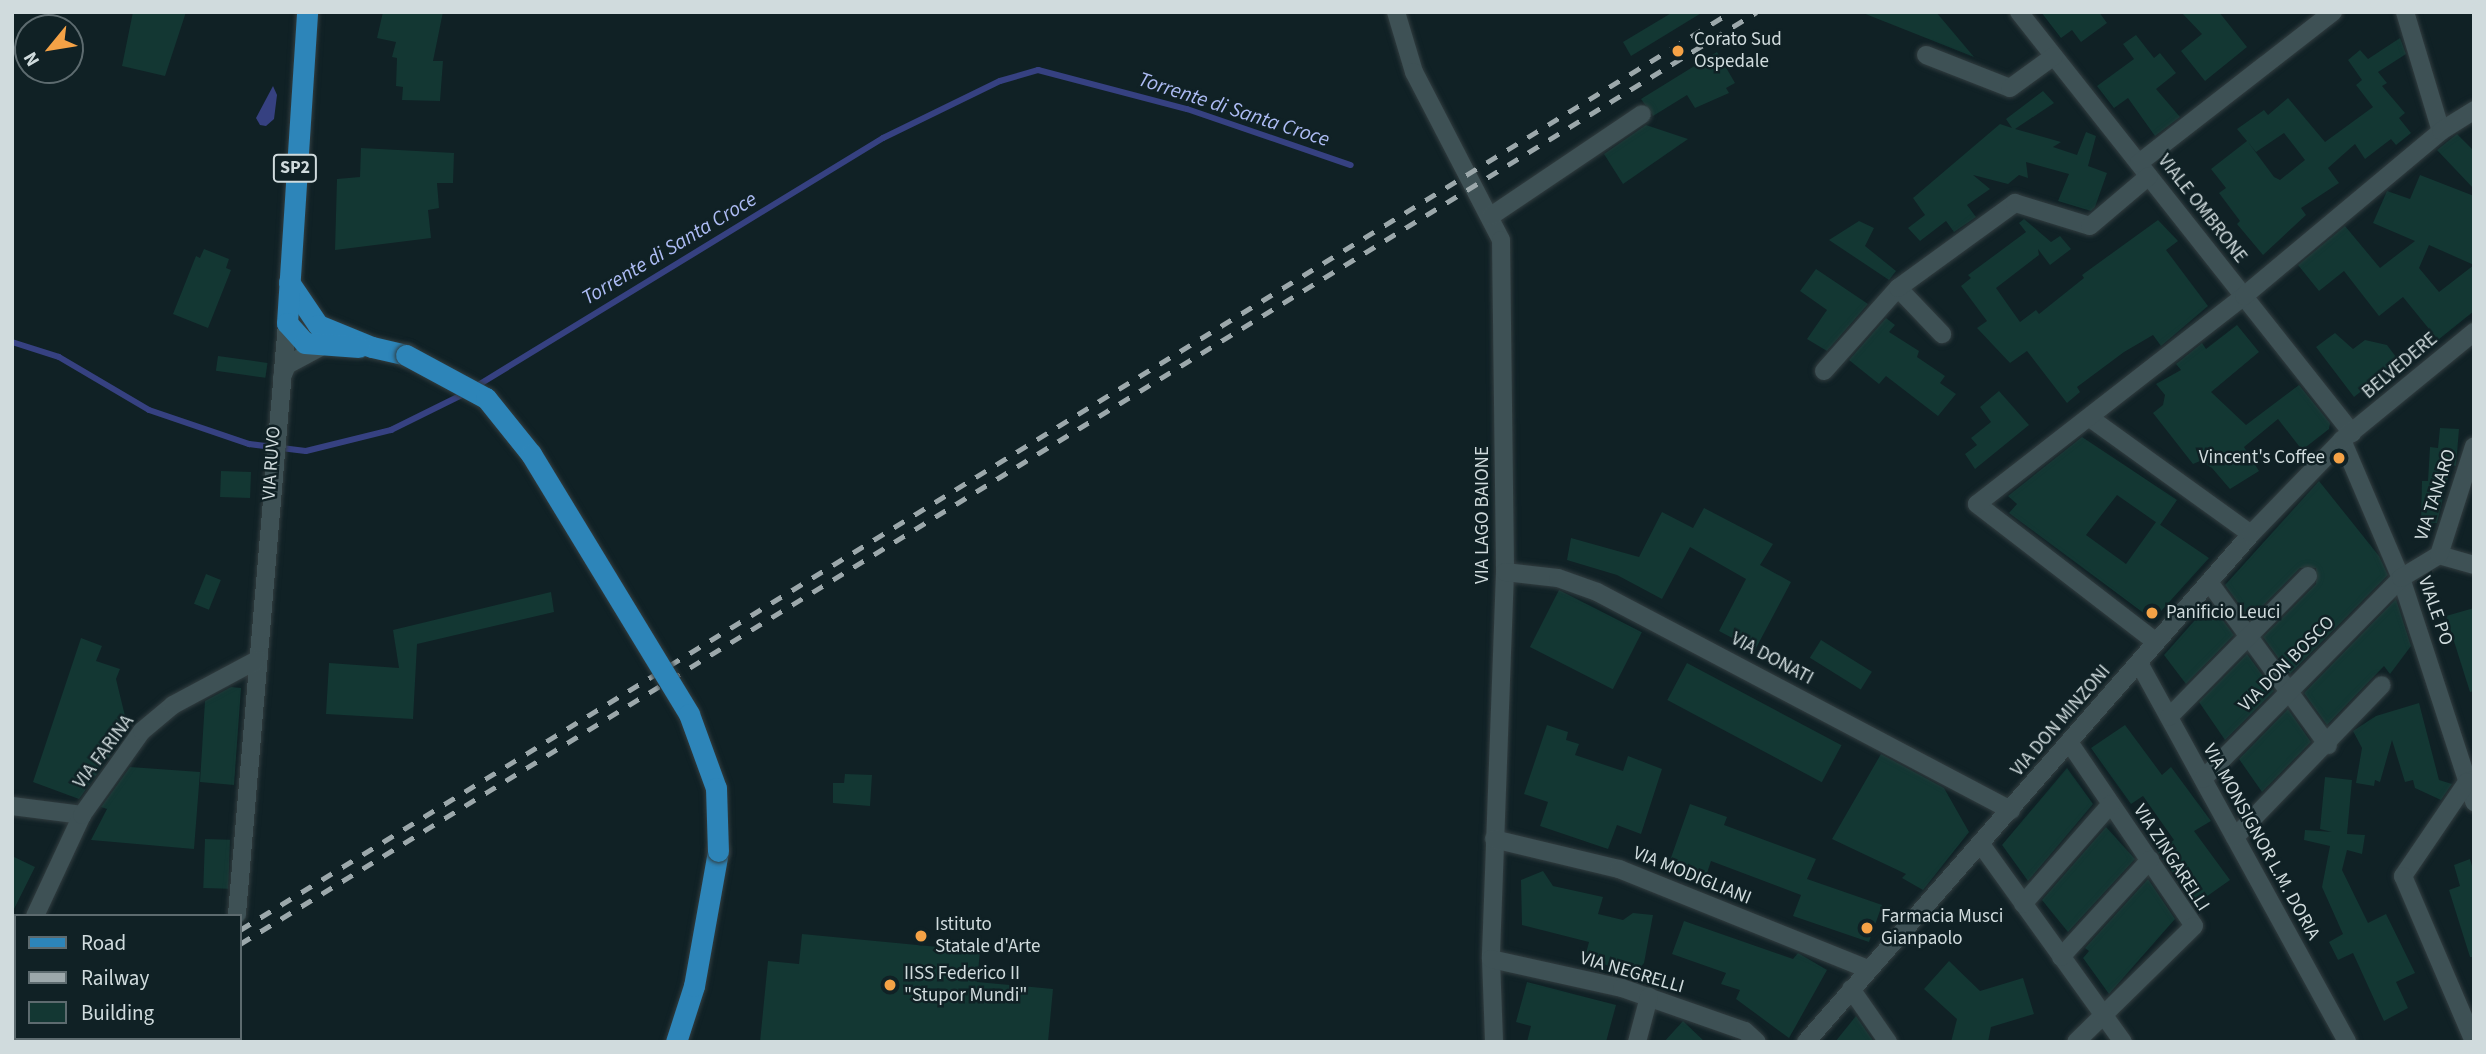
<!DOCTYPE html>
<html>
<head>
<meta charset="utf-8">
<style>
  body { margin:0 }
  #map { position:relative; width:2486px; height:1054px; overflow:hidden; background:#102125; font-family:"Source Sans 3",sans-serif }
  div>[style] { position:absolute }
  .water>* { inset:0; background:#364181 }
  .stream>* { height:6px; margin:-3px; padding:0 3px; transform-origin:3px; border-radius:3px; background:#364181 }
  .building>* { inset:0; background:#133733; transform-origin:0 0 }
  .roads { filter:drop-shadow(0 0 2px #323d40) drop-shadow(0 0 2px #323d40) }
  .street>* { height:18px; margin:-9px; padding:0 9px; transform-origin:9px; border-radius:9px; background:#3e5155 }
  .primary>* { height:21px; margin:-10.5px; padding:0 10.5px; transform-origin:10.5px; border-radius:10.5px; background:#2d85b9 }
  .rail>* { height:5px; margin-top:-2.5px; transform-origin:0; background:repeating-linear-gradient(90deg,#9ca8ab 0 12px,transparent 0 24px) }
  .bridges { filter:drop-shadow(0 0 2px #323d40) drop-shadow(0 0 2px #323d40) }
  .primary-bridge>* { height:21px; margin:-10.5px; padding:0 10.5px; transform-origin:10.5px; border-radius:10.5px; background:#2d85b9 }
  .dots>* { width:19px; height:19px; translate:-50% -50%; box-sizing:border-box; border:4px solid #102125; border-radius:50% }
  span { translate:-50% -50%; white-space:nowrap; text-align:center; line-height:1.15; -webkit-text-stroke:5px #102125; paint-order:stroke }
  .shield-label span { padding:2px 5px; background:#102125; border:2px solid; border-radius:5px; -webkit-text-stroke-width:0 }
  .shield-label { font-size:18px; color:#d0dbdd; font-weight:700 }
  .poi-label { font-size:19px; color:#d0dbdd }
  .left { translate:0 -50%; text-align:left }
  .right { translate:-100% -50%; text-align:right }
  .street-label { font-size:19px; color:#d0dbdd }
  .water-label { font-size:21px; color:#adbcf4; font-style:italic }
  .frame { position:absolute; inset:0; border:14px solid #d0dbdd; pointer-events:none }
  .legend { position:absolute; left:14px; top:914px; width:228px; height:126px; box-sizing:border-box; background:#102125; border:2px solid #5d6b6f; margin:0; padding:9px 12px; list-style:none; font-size:21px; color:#d0dbdd }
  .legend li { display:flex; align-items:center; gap:14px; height:35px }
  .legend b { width:35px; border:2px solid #5d6b6f }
  .north { position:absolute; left:14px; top:14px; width:70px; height:70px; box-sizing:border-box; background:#102125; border:2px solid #5d6b6f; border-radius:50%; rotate:240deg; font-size:19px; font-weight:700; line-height:28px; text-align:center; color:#d0dbdd }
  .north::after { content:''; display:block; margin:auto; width:24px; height:32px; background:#f5a246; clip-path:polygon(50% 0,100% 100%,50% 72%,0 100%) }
</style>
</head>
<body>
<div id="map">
  <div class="water">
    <div style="clip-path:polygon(273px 86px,277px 95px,274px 119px,266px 126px,260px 125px,256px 118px)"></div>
  </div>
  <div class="stream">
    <div style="left:12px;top:342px;width:49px;rotate:17.7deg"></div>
    <div style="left:59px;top:357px;width:104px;rotate:30.5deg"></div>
    <div style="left:149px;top:410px;width:106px;rotate:18.8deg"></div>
    <div style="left:249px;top:444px;width:57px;rotate:7deg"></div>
    <div style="left:306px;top:451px;width:88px;rotate:-13.9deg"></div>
    <div style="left:391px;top:430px;width:84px;rotate:-26.3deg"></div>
    <div style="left:475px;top:387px;width:478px;rotate:-31.4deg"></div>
    <div style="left:883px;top:138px;width:130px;rotate:-26deg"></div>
    <div style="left:1000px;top:81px;width:40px;rotate:-16deg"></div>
    <div style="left:1038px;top:70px;width:154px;rotate:14.7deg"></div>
    <div style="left:1187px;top:109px;width:173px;rotate:18.9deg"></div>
  </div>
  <div class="building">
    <div style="clip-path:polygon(133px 12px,186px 12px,165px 76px,122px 66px)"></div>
    <div style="clip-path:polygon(383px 12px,443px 12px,433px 61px,443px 61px,440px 101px,402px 100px,403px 87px,396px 86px,397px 58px,392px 57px,396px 42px,377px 38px)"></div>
    <div style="clip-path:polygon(1673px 12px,1703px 12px,1631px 56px,1623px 42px)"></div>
    <div style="clip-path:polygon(1863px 12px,1936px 12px,1974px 57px,1863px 13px)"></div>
    <div style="clip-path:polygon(2041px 12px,2099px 12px,2107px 23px,2081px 42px,2072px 30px,2061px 38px)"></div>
    <div style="clip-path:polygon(2181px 12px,2219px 12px,2247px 47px,2205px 81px,2181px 51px,2202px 34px)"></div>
    <div style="clip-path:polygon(2136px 35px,2154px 58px,2160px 53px,2176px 73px,2156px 89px,2180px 117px,2155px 136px,2128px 98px,2114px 108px,2097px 86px,2134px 59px,2123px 44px)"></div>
    <div style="clip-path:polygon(evenodd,2400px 38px,2406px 54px,2378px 72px,2387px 83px,2382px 86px,2405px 113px,2399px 118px,2411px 133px,2396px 145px,2391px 139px,2365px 159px,2355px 144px,2328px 168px,2339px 183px,2301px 208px,2306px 215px,2263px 255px,2237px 224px,2240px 221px,2219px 193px,2226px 188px,2211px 169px,2247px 141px,2237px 129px,2264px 110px,2268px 115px,2288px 98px,2325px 142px,2373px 107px,2356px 85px,2362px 80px,2348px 60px,2360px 50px,2368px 59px,2400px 38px,2284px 133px,2305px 160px,2280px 180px,2274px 177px,2248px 142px,2256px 152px,2284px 133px)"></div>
    <div style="clip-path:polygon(1717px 52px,1735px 83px,1726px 88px,1729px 93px,1695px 108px,1687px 95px,1653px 116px,1641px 99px)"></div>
    <div style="clip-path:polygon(2043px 91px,2054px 103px,2015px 129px,2061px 142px,2053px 147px,2077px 155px,2086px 132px,2096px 136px,2088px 166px,2107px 173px,2095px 207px,2091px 211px,2058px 201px,2069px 174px,2026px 162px,2028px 178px,2019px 175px,2008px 184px,1973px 175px,1990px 189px,1967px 205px,1976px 217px,1954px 232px,1946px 221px,1920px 241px,1908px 228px,1925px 215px,1913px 198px,2000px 124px,2012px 128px,2006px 119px)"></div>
    <div style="clip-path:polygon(1646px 125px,1688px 139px,1623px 184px,1604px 154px)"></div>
    <div style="clip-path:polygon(2457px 134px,2474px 151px,2474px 189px,2437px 150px)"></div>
    <div style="clip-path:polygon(361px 148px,454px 153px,453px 183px,437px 183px,439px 208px,428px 210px,431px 238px,335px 250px,337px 179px,360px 177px)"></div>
    <div style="clip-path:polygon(evenodd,2420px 175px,2474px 196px,2474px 311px,2438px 340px,2403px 297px,2379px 316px,2344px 271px,2319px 291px,2298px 265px,2345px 226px,2380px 268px,2415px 241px,2373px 223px,2387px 191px,2410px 199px,2420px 175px,2429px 245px,2474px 265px,2439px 292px,2419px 268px,2429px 245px)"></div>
    <div style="clip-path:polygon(2024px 219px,2051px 242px,2060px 236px,2071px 249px,2050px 265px,2038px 249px,2039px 255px,1996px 288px,2020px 322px,2036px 310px,2039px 314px,2084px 278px,2082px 275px,2158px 220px,2178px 241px,2166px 250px,2208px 306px,2161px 346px,2153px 335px,2124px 352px,2077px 387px,2080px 392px,2067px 403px,2027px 351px,2010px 363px,1977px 328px,1987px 321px,1961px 286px,1971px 278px,1968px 275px,2026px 232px,2019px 223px)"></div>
    <div style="clip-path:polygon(1859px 221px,1874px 228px,1865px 246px,1896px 271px,1889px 280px,1829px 240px)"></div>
    <div style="clip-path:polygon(204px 249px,229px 259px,226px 268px,231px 270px,208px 328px,173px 314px,196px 256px,200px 258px)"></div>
    <div style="clip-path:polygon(1816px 269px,1868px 304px,1827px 351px,1807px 339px,1827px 310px,1800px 291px)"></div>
    <div style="clip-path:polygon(1886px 318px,1895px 325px,1889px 332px,1919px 351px,1917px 357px,1945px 376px,1940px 383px,1956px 394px,1938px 416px,1886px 376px,1879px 384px,1849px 360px)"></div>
    <div style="clip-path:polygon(2237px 325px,2259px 352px,2211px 392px,2246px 425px,2299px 385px,2330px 423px,2329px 429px,2302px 450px,2278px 419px,2244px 447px,2259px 471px,2230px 489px,2212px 468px,2200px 461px,2193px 464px,2153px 413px,2163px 405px,2165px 395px,2156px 384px,2181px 370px,2176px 364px,2202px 343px,2206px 349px)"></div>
    <div style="clip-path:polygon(2335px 333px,2353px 349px,2365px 340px,2387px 345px,2399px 361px,2354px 397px,2316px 347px)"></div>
    <div style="left:218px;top:356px;width:50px;height:15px;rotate:8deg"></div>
    <div style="clip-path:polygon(1999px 391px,2029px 425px,1975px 469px,1965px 454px,1977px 445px,1971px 438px,1991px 422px,1980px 407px)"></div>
    <div style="clip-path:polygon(2440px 428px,2459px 429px,2456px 466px,2451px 465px,2437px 523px,2421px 522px,2422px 481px,2428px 481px,2430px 447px,2438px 448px)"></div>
    <div style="clip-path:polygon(2082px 437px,2177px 500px,2160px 525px,2117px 495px,2086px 535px,2126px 564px,2156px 522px,2209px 558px,2153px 620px,2009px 513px,2017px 504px,2008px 496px)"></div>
    <div style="left:221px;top:471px;width:30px;height:26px;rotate:2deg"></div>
    <div style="clip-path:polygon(2319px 481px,2379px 556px,2388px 575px,2290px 674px,2263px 637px,2316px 584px,2316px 568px,2300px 568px,2250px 619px,2225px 585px)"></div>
    <div style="clip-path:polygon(1704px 508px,1773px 544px,1760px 565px,1791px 582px,1755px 650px,1719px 631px,1746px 579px,1690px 547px,1662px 599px,1617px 575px,1567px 560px,1571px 538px,1639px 557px,1662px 512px,1693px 528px)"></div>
    <div style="left:206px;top:574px;width:16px;height:32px;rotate:22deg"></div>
    <div style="left:1559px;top:590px;width:93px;height:64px;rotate:27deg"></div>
    <div style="clip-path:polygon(551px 592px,554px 612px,417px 644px,413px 719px,326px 714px,329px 663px,399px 668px,393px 630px)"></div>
    <div style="clip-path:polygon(2396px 599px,2411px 646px,2390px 674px,2384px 666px,2327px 725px,2304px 693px)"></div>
    <div style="clip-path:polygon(2210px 603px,2234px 635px,2186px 684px,2164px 655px)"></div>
    <div style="clip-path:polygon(2474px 608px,2474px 691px,2470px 692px,2446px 616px)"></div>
    <div style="clip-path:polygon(81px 638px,102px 646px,96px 661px,120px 669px,116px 679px,125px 716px,110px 756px,79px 799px,33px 782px)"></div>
    <div style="left:1821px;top:640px;width:60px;height:21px;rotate:32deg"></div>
    <div style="clip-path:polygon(2247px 654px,2274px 691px,2225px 740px,2199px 702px)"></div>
    <div style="left:1687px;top:663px;width:175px;height:42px;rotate:28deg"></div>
    <div style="clip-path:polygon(231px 687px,241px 688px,234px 785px,200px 782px,205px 701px)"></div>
    <div style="clip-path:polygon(2419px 703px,2439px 780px,2452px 784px,2441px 800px,2415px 788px,2413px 780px,2405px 782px,2392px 740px,2380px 782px,2375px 780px,2374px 786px,2356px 783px,2362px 748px,2353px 731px,2376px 716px)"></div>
    <div style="clip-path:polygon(2288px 709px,2311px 742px,2262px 792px,2239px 759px)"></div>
    <div style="clip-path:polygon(1547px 725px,1568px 732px,1566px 740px,1579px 744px,1575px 755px,1623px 771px,1628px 756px,1662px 769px,1641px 834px,1617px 825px,1608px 849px,1540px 826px,1548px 802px,1524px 794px)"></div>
    <div style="clip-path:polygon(2125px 725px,2162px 775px,2171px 767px,2211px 821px,2194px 831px,2230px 880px,2196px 904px,2157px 851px,2174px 840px,2143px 796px,2131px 804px,2091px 748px)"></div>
    <div style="clip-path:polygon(1881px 754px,1944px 788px,1969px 832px,1923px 890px,1902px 878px,1906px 874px,1832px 839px)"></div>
    <div style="clip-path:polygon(130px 767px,200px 772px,194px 849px,91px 840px,107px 809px,101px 807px)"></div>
    <div style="clip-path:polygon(2067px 768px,2093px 804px,2028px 881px,2002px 845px)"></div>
    <div style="clip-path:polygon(845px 774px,872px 775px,870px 806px,833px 803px,833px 783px,844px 783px)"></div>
    <div style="clip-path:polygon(2325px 777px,2352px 780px,2347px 834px,2365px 835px,2362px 854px,2347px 850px,2342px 870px,2368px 923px,2386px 914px,2415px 973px,2396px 982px,2408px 1008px,2384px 1021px,2353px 953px,2338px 960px,2329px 942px,2343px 934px,2322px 887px,2330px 846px,2304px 840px,2305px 830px,2332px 832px,2320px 829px)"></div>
    <div style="clip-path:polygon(1690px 804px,1727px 817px,1724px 825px,1816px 859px,1807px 879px,1882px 905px,1869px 942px,1793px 916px,1801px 895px,1711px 861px,1704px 882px,1667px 869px)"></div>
    <div style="clip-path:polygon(2106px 827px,2135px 859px,2068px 932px,2042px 900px)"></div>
    <div style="left:205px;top:839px;width:25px;height:49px;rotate:2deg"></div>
    <div style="clip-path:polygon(12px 856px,35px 867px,12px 913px)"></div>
    <div style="clip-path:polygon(2470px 859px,2474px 873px,2474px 957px,2470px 957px,2449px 890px,2460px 886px,2454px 865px)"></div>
    <div style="clip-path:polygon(1543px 871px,1553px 886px,1603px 897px,1598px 914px,1623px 920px,1633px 913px,1653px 915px,1644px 963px,1638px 970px,1630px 972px,1620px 965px,1614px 968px,1585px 957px,1589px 942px,1522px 925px,1521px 880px)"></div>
    <div style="clip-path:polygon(2148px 879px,2175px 919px,2109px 994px,2083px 958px,2089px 951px,2085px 948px)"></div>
    <div style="clip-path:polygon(1684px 921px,1793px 959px,1798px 953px,1827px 970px,1789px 1038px,1736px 999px,1740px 990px,1721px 984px,1726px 973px,1672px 954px)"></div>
    <div style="clip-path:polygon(802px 934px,980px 951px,977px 982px,1053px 989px,1048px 1042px,760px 1042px,768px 961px,799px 964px)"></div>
    <div style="clip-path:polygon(1949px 961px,1980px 991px,2023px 978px,2034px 1014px,1991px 1027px,1988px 1042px,1951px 1042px,1957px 1019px,1924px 989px)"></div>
    <div style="clip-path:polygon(1527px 982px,1616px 1005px,1606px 1042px,1527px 1042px,1531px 1026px,1516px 1022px)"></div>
    <div style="clip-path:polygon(1856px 1016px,1874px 1042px,1835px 1042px)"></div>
    <div style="clip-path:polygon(1683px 1021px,1684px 1022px,1705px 1042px,1664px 1042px)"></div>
  </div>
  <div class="roads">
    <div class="street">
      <div style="left:1396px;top:12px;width:63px;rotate:73.3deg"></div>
      <div style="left:1414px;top:72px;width:189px;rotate:62.6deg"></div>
      <div style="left:1501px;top:240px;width:332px;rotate:89.3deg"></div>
      <div style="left:1505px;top:572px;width:387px;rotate:92.1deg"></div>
      <div style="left:1491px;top:959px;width:83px;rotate:87.9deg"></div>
      <div style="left:2019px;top:12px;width:537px;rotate:51.66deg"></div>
      <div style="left:2405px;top:12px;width:124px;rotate:73.2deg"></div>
      <div style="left:1926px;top:55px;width:90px;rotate:21.4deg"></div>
      <div style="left:2010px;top:88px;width:54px;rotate:-36deg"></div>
      <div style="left:2139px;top:163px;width:246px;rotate:-37.9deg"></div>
      <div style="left:1491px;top:216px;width:182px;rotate:-34deg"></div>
      <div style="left:1898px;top:288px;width:64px;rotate:46.3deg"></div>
      <div style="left:1824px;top:371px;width:111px;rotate:-48.3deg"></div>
      <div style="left:1898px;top:288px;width:145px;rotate:-36deg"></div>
      <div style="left:2015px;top:203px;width:78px;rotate:17deg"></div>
      <div style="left:2090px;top:226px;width:77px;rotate:-40.3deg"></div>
      <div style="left:282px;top:377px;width:13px;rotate:-67deg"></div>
      <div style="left:287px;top:365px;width:38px;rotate:-28deg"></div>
      <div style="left:2090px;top:418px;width:198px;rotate:35.8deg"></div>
      <div style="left:2342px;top:440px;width:150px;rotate:66.9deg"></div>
      <div style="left:2401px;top:578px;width:236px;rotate:71.9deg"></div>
      <div style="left:2439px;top:555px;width:36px;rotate:16deg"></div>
      <div style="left:1505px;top:572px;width:53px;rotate:6.5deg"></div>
      <div style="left:1558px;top:578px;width:41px;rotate:19.7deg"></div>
      <div style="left:1597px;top:592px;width:468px;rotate:27.8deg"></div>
      <div style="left:2209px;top:582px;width:202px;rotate:53.9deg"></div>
      <div style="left:2156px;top:642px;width:226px;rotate:-142.4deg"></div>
      <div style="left:1977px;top:504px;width:338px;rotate:-37.9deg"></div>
      <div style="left:2244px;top:296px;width:257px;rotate:-39.9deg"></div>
      <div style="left:2441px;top:131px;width:39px;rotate:-32deg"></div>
      <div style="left:2139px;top:663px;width:432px;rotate:61.2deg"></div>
      <div style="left:2169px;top:717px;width:198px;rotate:-45.4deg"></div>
      <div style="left:2069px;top:742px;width:222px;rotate:55.8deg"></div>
      <div style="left:2194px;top:926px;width:165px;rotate:135.5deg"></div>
      <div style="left:2203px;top:779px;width:282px;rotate:-45.4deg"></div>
      <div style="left:2401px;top:578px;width:44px;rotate:-31.2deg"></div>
      <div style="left:2439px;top:555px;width:114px;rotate:-72.2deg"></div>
      <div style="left:2474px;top:780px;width:7px;rotate:164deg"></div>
      <div style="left:2467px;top:782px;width:114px;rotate:124.2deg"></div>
      <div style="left:2403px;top:876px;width:181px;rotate:66.8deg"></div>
      <div style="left:12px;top:806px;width:71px;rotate:7.3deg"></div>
      <div style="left:2235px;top:837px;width:211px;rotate:-46deg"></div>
      <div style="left:1494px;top:839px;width:129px;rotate:13.5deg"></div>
      <div style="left:1619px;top:869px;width:268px;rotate:21.9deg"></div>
      <div style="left:1980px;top:843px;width:245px;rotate:54.3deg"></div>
      <div style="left:2023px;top:904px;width:133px;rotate:-48.7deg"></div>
      <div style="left:237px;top:914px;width:593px;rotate:-85.16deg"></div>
      <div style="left:35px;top:916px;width:111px;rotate:-65deg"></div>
      <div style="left:82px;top:815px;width:103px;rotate:-54.5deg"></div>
      <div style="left:142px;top:731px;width:40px;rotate:-40deg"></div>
      <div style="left:173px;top:705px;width:95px;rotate:-28.2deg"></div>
      <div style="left:2061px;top:957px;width:132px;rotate:-47.5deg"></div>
      <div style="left:1491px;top:959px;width:134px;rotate:12.5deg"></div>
      <div style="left:1622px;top:988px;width:130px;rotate:19.3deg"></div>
      <div style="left:1745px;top:1031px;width:16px;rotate:43deg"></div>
      <div style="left:12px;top:964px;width:8px;rotate:-60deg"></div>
      <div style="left:1851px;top:989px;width:65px;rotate:55.1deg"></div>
      <div style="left:121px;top:1042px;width:7px;rotate:-34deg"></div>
      <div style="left:228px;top:1042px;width:4px;rotate:-90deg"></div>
      <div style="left:1637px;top:1042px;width:47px;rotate:-75.1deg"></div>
      <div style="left:1806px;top:1042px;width:675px;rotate:-48.78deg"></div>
      <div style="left:2251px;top:534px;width:131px;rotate:-45.9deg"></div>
      <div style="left:2342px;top:440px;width:171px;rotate:-39.3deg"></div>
    </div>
    <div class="primary">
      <div style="left:289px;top:282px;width:52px;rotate:56deg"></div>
      <div style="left:318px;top:325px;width:58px;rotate:22.2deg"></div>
      <div style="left:372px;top:347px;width:35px;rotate:13deg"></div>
      <div style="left:287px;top:323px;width:312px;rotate:-86.3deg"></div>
      <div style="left:287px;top:323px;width:27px;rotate:48deg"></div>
      <div style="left:305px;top:343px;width:54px;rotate:4.2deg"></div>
      <div style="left:676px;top:1042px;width:59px;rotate:-72.2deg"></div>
      <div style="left:694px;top:986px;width:137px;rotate:-79.9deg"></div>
    </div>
  </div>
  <div class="rail">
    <div style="left:240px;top:930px;width:1751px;rotate:-31.62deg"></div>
    <div style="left:240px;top:944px;width:1780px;rotate:-31.57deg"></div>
    <div style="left:57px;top:1042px;width:7px;rotate:-34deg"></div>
    <div style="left:82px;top:1042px;width:7px;rotate:-34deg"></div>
  </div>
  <div class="bridges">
    <div class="primary-bridge">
      <div style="left:406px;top:355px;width:91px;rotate:28.3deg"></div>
      <div style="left:486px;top:398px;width:72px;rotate:51.2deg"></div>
      <div style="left:531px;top:454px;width:304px;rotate:58.7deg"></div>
      <div style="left:689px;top:714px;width:79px;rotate:70deg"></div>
      <div style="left:716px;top:788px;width:63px;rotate:88.2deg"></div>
    </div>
  </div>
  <div class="dots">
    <div style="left:1678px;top:51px;background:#f5a246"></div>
    <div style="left:2339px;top:458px;background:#f5a246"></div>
    <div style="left:2152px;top:613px;background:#f5a246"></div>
    <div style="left:1867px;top:928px;background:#f5a246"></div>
    <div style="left:921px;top:936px;background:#f5a246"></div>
    <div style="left:890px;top:985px;background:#f5a246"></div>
  </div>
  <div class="shield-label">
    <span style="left:295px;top:168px">SP2</span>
  </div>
  <div class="poi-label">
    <span class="left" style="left:1694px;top:51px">Corato Sud<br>Ospedale</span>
    <span class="right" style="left:2325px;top:458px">Vincent's Coffee</span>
    <span class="left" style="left:2166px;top:613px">Panificio Leuci</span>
    <span class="left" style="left:1881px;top:928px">Farmacia Musci<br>Gianpaolo</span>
    <span class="left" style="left:935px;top:936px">Istituto<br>Statale d'Arte</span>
    <span class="left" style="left:904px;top:985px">IISS Federico II<br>"Stupor Mundi"</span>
  </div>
  <div class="street-label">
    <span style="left:2202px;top:209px;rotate:52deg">VIALE OMBRONE</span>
    <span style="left:2400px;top:366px;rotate:-40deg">BELVEDERE</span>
    <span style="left:272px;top:463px;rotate:-86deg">VIA RUVO</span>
    <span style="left:2436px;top:495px;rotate:-72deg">VIA TANARO</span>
    <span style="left:1483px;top:515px;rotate:-90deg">VIA LAGO BAIONE</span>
    <span style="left:2435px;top:611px;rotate:71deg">VIALE PO</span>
    <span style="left:1772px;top:659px;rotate:28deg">VIA DONATI</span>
    <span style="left:2287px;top:664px;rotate:-45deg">VIA DON BOSCO</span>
    <span style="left:2061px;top:721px;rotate:-49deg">VIA DON MINZONI</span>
    <span style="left:104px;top:752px;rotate:-53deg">VIA FARINA</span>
    <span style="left:2261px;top:842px;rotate:61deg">VIA MONSIGNOR L.M. DORIA</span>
    <span style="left:2171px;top:858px;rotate:57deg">VIA ZINGARELLI</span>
    <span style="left:1692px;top:876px;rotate:22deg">VIA MODIGLIANI</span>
    <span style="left:1632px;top:973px;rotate:16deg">VIA NEGRELLI</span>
  </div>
  <div class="water-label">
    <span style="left:1234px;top:109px;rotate:18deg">Torrente di Santa Croce</span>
    <span style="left:669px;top:248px;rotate:-31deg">Torrente di Santa Croce</span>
  </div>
  <div class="frame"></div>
  <ul class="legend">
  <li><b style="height:9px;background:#2d85b9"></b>Road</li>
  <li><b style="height:9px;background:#9ca8ab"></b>Railway</li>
  <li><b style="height:19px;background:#133733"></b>Building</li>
  </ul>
  <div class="north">N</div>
</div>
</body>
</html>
